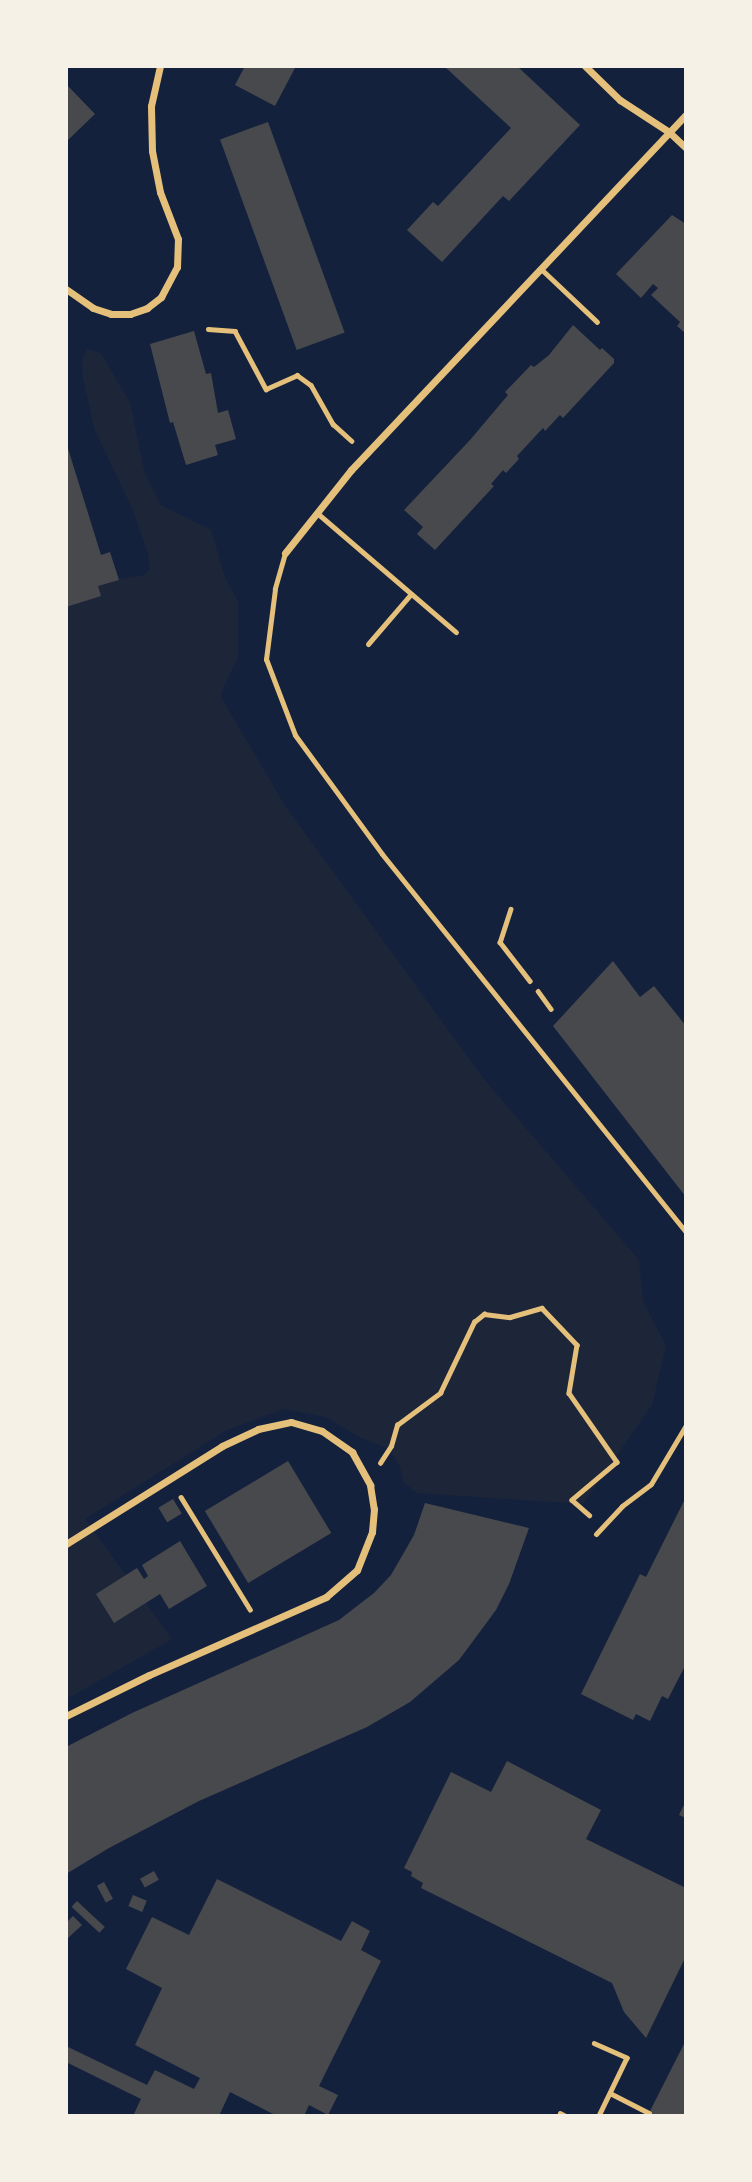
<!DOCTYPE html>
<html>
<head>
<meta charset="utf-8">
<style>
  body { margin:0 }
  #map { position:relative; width:752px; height:2182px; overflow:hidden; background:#14213d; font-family:"Titillium Web",sans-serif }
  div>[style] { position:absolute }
  .green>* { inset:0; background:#1d2539 }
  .building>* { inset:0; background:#48494c; transform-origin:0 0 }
  .path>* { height:4.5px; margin:-2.25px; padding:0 2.25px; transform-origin:2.25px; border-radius:2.25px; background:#e5c07b }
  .service>* { height:5px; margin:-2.5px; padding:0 2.5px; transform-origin:2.5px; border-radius:2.5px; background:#e5c07b }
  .minor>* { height:7px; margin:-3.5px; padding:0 3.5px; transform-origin:3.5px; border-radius:3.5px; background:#e5c07b }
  span { translate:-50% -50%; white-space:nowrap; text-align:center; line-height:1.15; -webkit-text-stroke:5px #f6f1e7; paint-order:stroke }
  .frame { position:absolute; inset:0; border:68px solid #f6f1e7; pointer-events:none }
</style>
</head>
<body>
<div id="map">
  <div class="green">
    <div style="clip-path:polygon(87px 349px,101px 353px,130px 403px,145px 474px,161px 505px,211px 530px,225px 577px,238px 602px,238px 657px,221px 693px,222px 699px,286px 807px,483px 1078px,639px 1260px,643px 1301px,666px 1346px,652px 1405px,583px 1504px,417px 1493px,404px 1483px,400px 1467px,389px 1449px,359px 1437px,326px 1417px,283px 1409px,227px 1430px,85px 1519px,172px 1639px,67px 1699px,67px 588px,144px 575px,150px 568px,148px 553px,132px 508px,94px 428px,83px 378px,82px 361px)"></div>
  </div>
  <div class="building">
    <div style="clip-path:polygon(245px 66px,296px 66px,275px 106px,235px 85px)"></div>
    <div style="clip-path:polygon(444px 66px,517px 66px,580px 125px,509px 201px,503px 196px,442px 262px,407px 230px,433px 202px,438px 206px,511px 128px)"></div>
    <div style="clip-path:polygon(66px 84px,95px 114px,66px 142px)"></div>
    <div style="left:268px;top:122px;width:224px;height:51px;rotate:70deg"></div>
    <div style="clip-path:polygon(672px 215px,686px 224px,686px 334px,677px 326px,680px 322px,651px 295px,658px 288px,653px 284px,641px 298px,616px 274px)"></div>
    <div style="clip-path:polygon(573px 325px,600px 350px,602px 348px,614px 359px,614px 363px,563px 418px,560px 415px,545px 431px,543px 428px,517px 456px,519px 459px,506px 473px,503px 470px,491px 484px,494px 486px,435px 550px,417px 534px,423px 527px,404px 510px,470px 440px,508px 395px,505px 392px,531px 365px,534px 367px,549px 355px)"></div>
    <div style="clip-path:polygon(194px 331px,206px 374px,211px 373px,218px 413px,228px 410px,236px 439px,215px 445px,218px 455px,186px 465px,173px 422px,170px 423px,150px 344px)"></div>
    <div style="clip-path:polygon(66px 442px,101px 555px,110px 552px,119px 580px,98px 586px,101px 596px,66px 607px)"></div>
    <div style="clip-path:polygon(613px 961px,640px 997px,654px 986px,686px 1026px,686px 1197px,553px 1026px)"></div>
    <div style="left:288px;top:1461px;width:84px;height:97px;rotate:59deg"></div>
    <div style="clip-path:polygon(686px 1497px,686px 1664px,668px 1699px,662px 1696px,650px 1721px,636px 1714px,633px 1720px,581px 1694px,640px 1574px,646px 1577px)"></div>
    <div style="left:173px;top:1499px;width:17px;height:17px;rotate:59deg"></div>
    <div style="clip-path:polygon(425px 1503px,529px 1528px,509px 1584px,496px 1610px,459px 1660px,410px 1702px,367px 1727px,199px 1801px,109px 1848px,66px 1874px,66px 1747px,132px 1713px,339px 1620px,374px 1593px,391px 1575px,414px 1535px)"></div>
    <div style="clip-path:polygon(180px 1541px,207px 1586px,169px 1609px,160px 1594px,114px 1623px,96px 1594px,137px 1568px,144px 1579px,148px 1576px,142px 1565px)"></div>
    <div style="clip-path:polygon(507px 1761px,601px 1810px,586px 1839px,686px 1888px,686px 1956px,646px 2038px,624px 2012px,612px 1983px,421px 1888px,423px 1883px,411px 1876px,412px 1872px,404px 1868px,451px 1772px,491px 1792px)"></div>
    <div style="clip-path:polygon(686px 1801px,686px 1818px,679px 1815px)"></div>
    <div style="left:154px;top:1871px;width:10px;height:16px;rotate:61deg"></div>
    <div style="clip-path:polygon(217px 1879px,341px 1941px,352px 1921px,370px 1931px,361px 1950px,381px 1961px,319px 2086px,338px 2095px,328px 2115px,309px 2105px,304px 2116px,277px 2116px,230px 2092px,219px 2116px,133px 2116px,141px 2099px,66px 2062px,66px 2046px,147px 2085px,155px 2070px,194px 2089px,200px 2078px,135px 2045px,162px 1988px,126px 1969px,152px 1917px,189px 1935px)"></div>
    <div style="left:104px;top:1882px;width:19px;height:8px;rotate:62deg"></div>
    <div style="left:133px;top:1895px;width:15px;height:12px;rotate:23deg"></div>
    <div style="left:77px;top:1901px;width:38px;height:8px;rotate:43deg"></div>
    <div style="clip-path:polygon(73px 1916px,82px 1925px,66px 1940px,66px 1923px)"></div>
    <div style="clip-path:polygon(686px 2040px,686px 2116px,648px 2116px,649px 2113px)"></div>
  </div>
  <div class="path">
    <div style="left:208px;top:329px;width:27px;rotate:4deg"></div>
    <div style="left:235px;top:331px;width:66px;rotate:61.9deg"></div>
    <div style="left:266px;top:389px;width:34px;rotate:-24deg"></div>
    <div style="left:297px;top:375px;width:17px;rotate:36deg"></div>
    <div style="left:311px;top:385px;width:45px;rotate:60.6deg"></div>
    <div style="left:333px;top:424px;width:25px;rotate:42deg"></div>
    <div style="left:511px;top:909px;width:35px;rotate:108deg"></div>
    <div style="left:500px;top:942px;width:49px;rotate:52.4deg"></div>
    <div style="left:538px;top:991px;width:22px;rotate:54deg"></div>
    <div style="left:380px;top:1463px;width:20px;rotate:-57deg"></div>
    <div style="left:391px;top:1446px;width:22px;rotate:-74deg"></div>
    <div style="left:397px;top:1425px;width:54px;rotate:-36.7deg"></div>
    <div style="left:440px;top:1393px;width:79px;rotate:-64.4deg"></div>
    <div style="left:474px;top:1322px;width:13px;rotate:-39deg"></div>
    <div style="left:484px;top:1314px;width:26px;rotate:7deg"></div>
    <div style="left:510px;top:1317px;width:33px;rotate:-16deg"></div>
    <div style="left:542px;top:1308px;width:51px;rotate:46.6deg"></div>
    <div style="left:577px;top:1345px;width:49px;rotate:99.5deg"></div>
    <div style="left:569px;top:1393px;width:84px;rotate:55.2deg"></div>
    <div style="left:617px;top:1462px;width:59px;rotate:139.8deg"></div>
    <div style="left:572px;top:1500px;width:23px;rotate:41deg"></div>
    <div style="left:181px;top:1497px;width:132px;rotate:58.4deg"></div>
    <div style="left:594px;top:2043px;width:36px;rotate:24deg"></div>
    <div style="left:627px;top:2058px;width:64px;rotate:115.8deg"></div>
    <div style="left:610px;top:2093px;width:44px;rotate:27.1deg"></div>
    <div style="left:560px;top:2113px;width:7px;rotate:27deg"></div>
  </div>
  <div class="service">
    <div style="left:541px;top:269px;width:77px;rotate:43.4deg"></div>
    <div style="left:317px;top:513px;width:183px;rotate:40.6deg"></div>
    <div style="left:285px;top:553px;width:37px;rotate:106deg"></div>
    <div style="left:275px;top:589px;width:71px;rotate:97.3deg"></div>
    <div style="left:266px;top:659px;width:81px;rotate:69.1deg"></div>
    <div style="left:295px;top:735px;width:147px;rotate:53.8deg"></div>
    <div style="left:382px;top:854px;width:485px;rotate:51.2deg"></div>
    <div style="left:368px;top:644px;width:66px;rotate:-49.3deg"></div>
    <div style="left:596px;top:1534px;width:38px;rotate:-47deg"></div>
    <div style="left:622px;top:1506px;width:36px;rotate:-37deg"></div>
    <div style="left:651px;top:1484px;width:69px;rotate:-59.3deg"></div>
  </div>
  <div class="minor">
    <div style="left:585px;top:66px;width:49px;rotate:44.2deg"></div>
    <div style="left:620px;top:100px;width:59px;rotate:33.1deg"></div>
    <div style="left:669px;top:132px;width:23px;rotate:43deg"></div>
    <div style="left:66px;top:289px;width:33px;rotate:35deg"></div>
    <div style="left:93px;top:308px;width:19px;rotate:18deg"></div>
    <div style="left:111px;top:314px;width:19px"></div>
    <div style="left:130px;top:314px;width:18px;rotate:-19deg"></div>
    <div style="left:147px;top:308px;width:18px;rotate:-38deg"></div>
    <div style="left:161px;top:297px;width:34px;rotate:-62deg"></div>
    <div style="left:177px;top:267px;width:28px;rotate:-88deg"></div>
    <div style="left:178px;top:239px;width:50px;rotate:-111deg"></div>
    <div style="left:160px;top:192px;width:42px;rotate:-101deg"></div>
    <div style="left:152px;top:151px;width:45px;rotate:-91.3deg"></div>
    <div style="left:151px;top:106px;width:41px;rotate:-77.3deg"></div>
    <div style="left:285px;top:553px;width:106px;rotate:-51.5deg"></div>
    <div style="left:351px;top:470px;width:489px;rotate:-46.7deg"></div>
    <div style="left:66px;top:1544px;width:184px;rotate:-32.1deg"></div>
    <div style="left:222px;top:1446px;width:40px;rotate:-25deg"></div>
    <div style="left:258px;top:1429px;width:34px;rotate:-12deg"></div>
    <div style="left:291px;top:1422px;width:32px;rotate:16deg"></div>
    <div style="left:322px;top:1431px;width:37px;rotate:35deg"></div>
    <div style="left:352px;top:1452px;width:38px;rotate:61deg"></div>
    <div style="left:370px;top:1485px;width:24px;rotate:81deg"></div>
    <div style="left:374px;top:1509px;width:23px;rotate:95deg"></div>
    <div style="left:372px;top:1532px;width:41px;rotate:111.5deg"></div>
    <div style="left:357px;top:1570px;width:41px;rotate:138.9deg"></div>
    <div style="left:326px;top:1597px;width:193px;rotate:156.2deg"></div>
    <div style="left:149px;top:1675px;width:93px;rotate:153.7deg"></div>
  </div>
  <div class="frame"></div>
</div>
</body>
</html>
